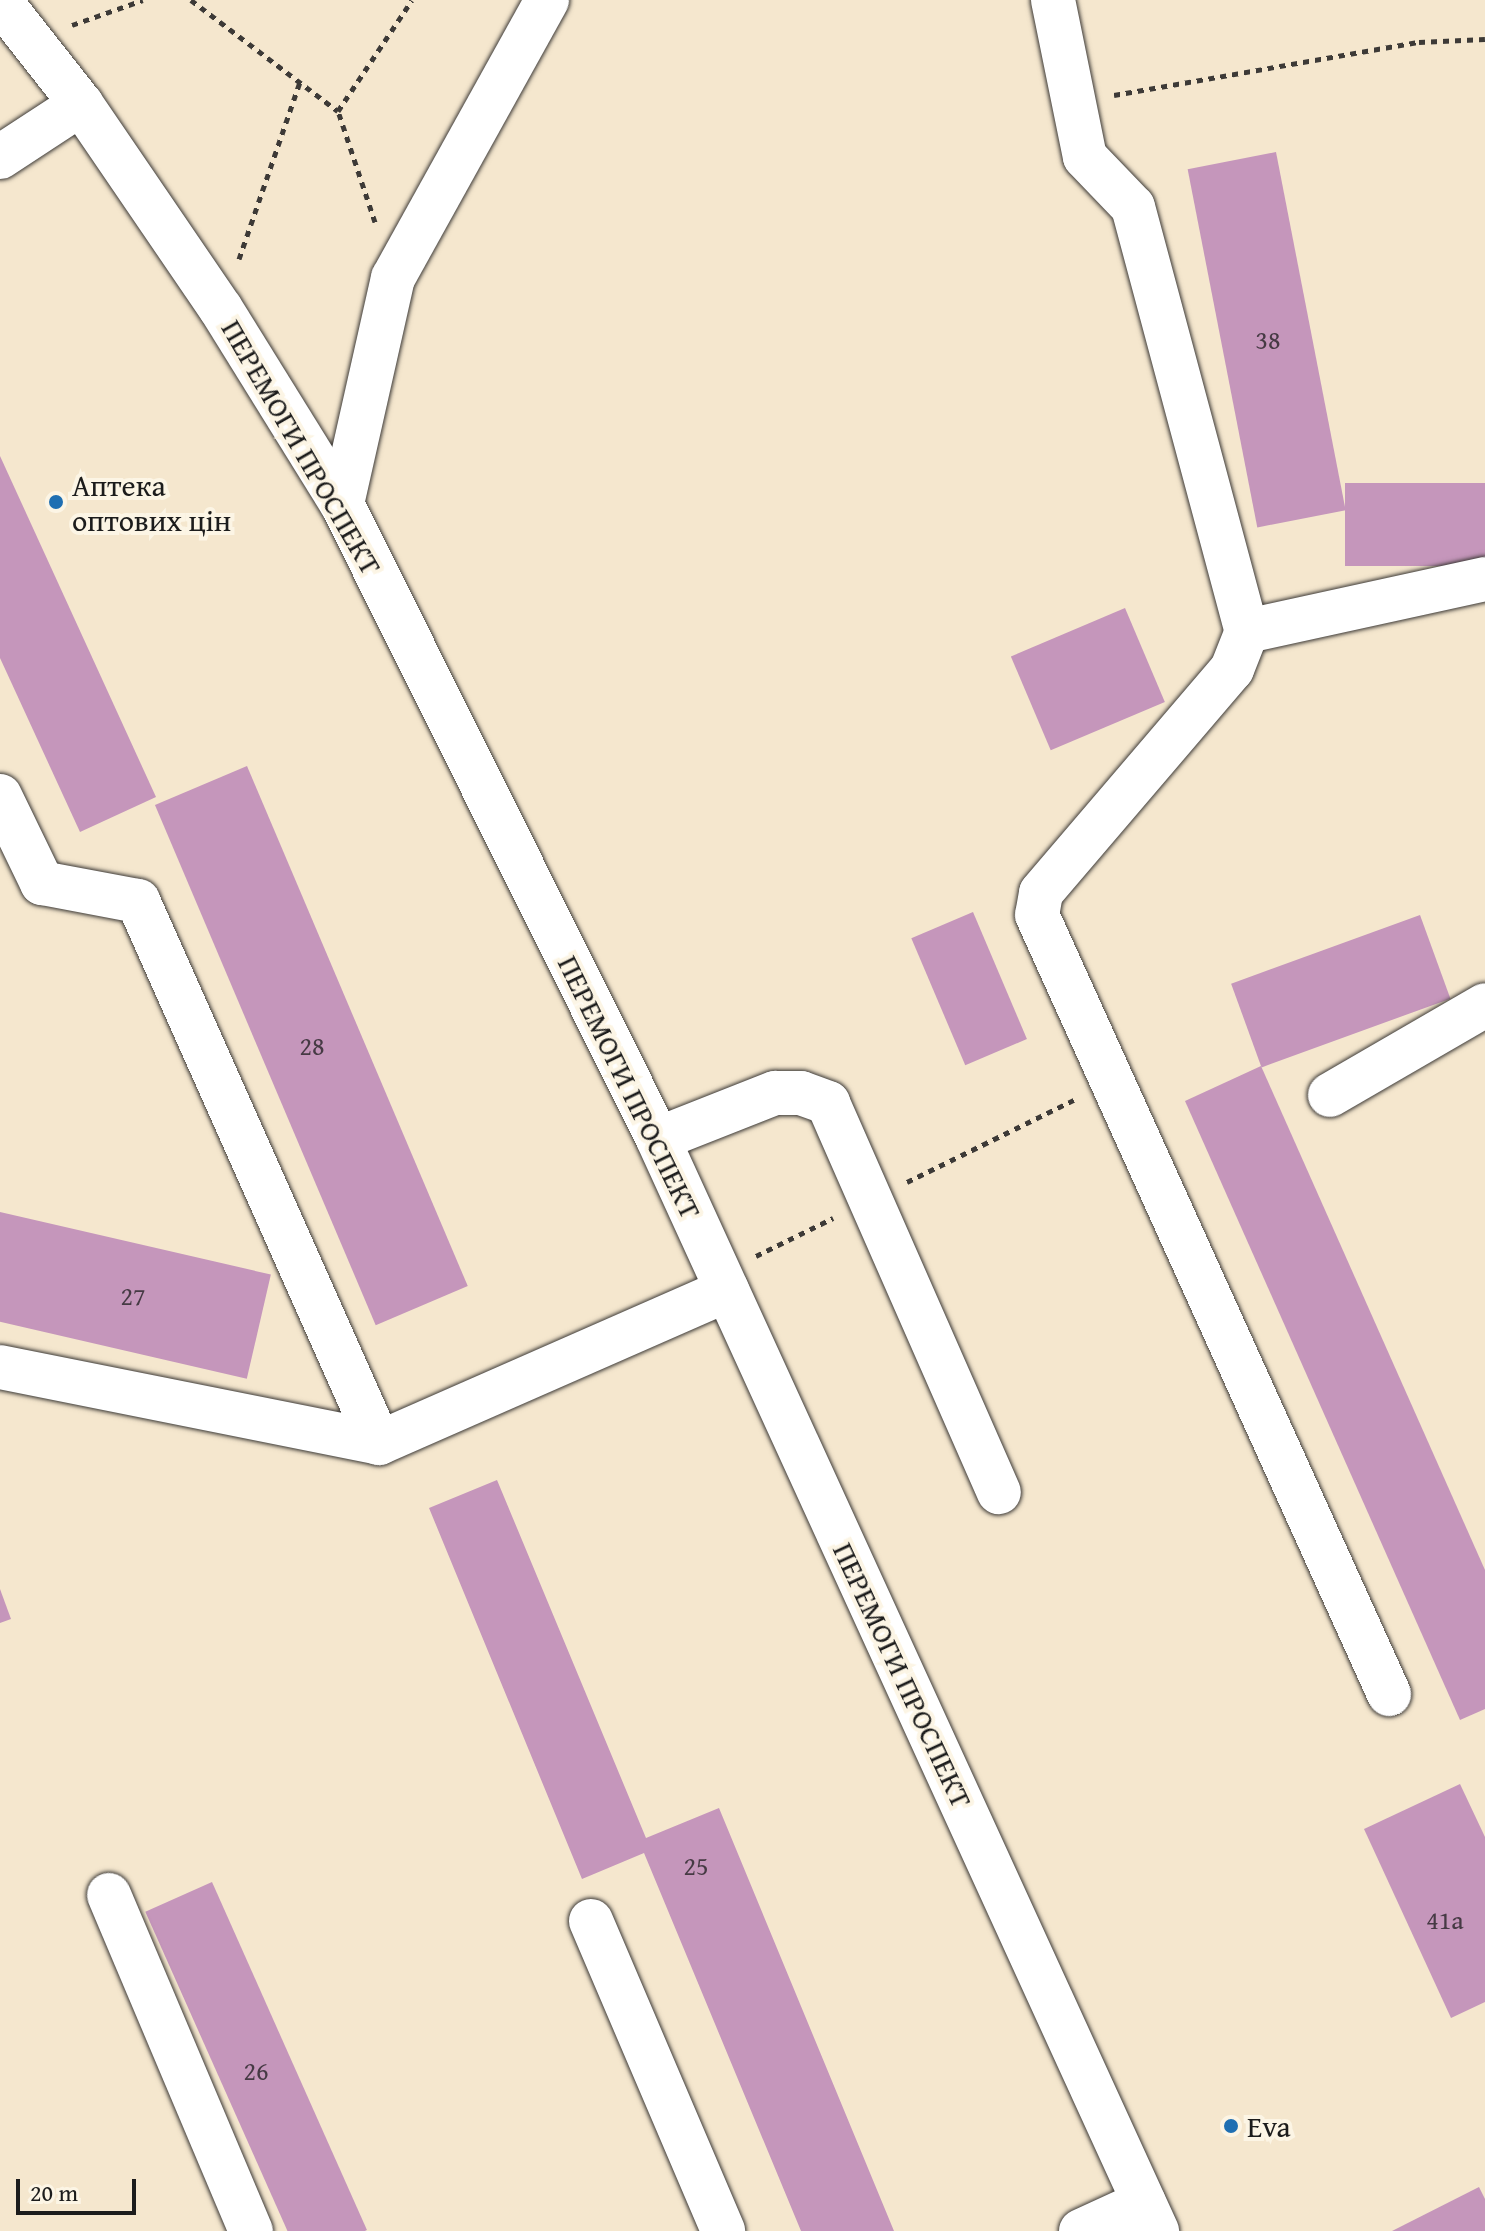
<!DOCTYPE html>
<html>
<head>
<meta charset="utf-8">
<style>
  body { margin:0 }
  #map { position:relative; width:1485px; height:2231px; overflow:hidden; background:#f5e7ce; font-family:"Gentium Book Plus",serif }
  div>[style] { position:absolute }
  .building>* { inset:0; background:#c596bb; transform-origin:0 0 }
  .path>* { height:5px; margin-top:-2.5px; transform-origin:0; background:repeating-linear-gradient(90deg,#3d3a37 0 6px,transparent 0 12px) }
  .roads { filter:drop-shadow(0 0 2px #3d3a37) drop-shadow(0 0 2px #3d3a37) }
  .minor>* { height:44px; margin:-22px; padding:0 22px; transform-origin:22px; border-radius:22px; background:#fff }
  .dots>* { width:22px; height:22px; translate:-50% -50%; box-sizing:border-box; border:4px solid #fcf5e5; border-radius:50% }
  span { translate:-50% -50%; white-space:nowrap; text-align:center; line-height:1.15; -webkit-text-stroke:8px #fcf5e5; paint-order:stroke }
  .number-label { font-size:26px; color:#463a44 }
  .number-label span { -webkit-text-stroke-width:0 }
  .street-label { font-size:30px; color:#1c1c1c }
  .poi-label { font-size:30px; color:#1c1c1c }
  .left { translate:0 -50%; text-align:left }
  .scale { position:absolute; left:16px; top:2179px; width:120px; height:36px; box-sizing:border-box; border:4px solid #1c1c1c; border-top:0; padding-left:10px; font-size:24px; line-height:28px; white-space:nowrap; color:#1c1c1c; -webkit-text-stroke:6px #fcf5e5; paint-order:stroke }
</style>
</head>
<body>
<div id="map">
  <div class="building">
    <div style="left:1276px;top:152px;width:365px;height:90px;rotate:79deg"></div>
    <div style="clip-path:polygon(0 456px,156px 797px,80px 832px,0 658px)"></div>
    <div style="left:1485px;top:483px;width:83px;height:140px;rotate:90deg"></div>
    <div style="left:1125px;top:608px;width:102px;height:124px;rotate:67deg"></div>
    <div style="left:247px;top:766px;width:565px;height:100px;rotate:67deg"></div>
    <div style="left:973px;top:912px;width:138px;height:67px;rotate:67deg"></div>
    <div style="left:1420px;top:915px;width:89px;height:201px;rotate:70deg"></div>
    <div style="clip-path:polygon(1261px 1066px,1485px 1570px,1485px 1709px,1460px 1720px,1185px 1101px)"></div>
    <div style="left:0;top:1212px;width:278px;height:107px;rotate:13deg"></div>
    <div style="clip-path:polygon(497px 1480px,646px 1838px,719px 1808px,894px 2231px,801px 2231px,644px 1853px,582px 1879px,429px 1508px)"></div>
    <div style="clip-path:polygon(0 1589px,11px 1619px,0 1623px)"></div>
    <div style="clip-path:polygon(1460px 1784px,1485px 1837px,1485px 2002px,1451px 2018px,1364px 1829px)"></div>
    <div style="left:212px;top:1882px;width:381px;height:73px;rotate:66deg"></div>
    <div style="clip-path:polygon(1479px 2187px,1485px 2199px,1485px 2231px,1392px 2231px)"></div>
  </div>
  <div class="path">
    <div style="left:191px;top:0;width:184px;rotate:37.1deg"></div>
    <div style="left:72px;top:25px;width:75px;rotate:-19.4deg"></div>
    <div style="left:1114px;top:95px;width:310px;rotate:-9.9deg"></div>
    <div style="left:1419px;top:42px;width:66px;rotate:-2.6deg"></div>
    <div style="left:375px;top:222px;width:117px;rotate:-108.4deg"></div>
    <div style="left:338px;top:111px;width:133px;rotate:-56.3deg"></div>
    <div style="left:239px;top:259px;width:187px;rotate:-71deg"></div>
    <div style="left:907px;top:1182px;width:186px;rotate:-26.2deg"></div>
    <div style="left:756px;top:1256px;width:86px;rotate:-26.3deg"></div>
  </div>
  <div class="roads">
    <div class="minor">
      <div style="left:1053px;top:0;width:160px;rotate:78.5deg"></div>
      <div style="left:1085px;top:157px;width:69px;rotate:46.2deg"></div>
      <div style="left:1133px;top:207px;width:439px;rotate:75deg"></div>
      <div style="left:1247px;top:631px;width:41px;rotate:111.5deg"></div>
      <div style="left:1232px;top:669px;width:294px;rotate:130.5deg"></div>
      <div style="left:1041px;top:893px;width:22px;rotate:100deg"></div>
      <div style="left:1037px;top:915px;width:855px;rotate:65.68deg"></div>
      <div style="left:0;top:1px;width:131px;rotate:51.8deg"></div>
      <div style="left:81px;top:104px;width:248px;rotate:55.7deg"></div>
      <div style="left:221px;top:309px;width:229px;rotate:58.2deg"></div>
      <div style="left:342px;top:504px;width:709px;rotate:63.54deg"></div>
      <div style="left:658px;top:1139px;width:1201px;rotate:65.44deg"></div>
      <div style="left:0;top:157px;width:97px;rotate:-33.2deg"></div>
      <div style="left:342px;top:504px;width:232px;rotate:-77.3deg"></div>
      <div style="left:393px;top:278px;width:318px;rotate:-61deg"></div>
      <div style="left:1247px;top:631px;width:244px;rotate:-12.3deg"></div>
      <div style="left:0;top:796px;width:97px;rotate:64.2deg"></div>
      <div style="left:42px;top:883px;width:98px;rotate:10.6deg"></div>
      <div style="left:138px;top:901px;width:593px;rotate:66.03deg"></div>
      <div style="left:1330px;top:1095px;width:179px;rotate:-30.1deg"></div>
      <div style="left:658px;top:1139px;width:126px;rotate:-21.5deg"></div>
      <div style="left:775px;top:1093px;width:26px"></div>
      <div style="left:801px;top:1093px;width:29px;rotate:20deg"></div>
      <div style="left:828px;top:1103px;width:425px;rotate:66.3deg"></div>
      <div style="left:0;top:1367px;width:387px;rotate:11.3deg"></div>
      <div style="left:379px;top:1443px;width:380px;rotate:-23.7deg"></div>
      <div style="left:109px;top:1895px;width:365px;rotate:67.1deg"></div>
      <div style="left:591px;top:1921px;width:337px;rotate:66.9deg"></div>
      <div style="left:1081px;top:2231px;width:69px;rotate:-24.7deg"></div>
    </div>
  </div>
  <div class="dots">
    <div style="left:56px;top:502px;background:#1f6fb2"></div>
    <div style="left:1231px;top:2126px;background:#1f6fb2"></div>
  </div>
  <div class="number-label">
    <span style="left:1268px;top:340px">38</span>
    <span style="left:312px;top:1046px">28</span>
    <span style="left:133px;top:1296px">27</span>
    <span style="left:696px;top:1866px">25</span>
    <span style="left:1445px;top:1920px">41а</span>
    <span style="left:256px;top:2071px">26</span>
  </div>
  <div class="street-label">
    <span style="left:302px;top:447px;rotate:60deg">ПЕРЕМОГИ ПРОСПЕКТ</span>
    <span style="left:630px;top:1087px;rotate:64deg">ПЕРЕМОГИ ПРОСПЕКТ</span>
    <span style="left:903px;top:1675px;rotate:65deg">ПЕРЕМОГИ ПРОСПЕКТ</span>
  </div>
  <div class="poi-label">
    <span class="left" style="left:72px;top:502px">Аптека<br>оптових цін</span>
    <span class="left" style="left:1247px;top:2126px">Eva</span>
  </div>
  <div class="scale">20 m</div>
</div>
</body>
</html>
